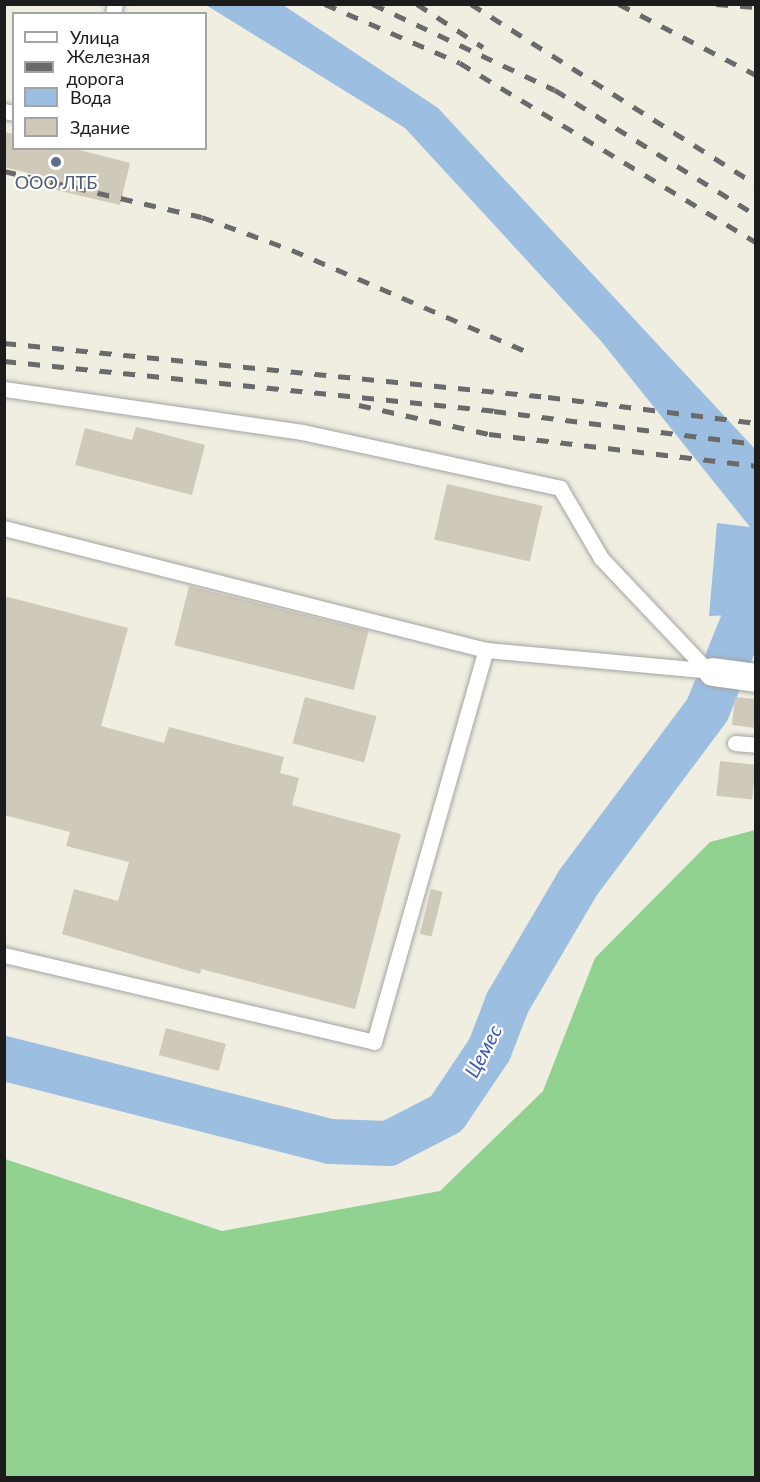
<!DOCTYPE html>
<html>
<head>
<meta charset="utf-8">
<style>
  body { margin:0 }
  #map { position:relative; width:760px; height:1482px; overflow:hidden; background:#efeee0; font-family:Lato,sans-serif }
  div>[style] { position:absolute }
  .forest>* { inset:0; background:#91d291 }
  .water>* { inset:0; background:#9cbee1 }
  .river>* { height:45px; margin:-22.5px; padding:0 22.5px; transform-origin:22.5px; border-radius:22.5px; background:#9cbee1 }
  .building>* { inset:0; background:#cfc9b9; transform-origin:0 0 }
  .roads { filter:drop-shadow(0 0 2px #a3a3a3) drop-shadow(0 0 2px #a3a3a3) }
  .lane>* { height:15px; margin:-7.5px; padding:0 7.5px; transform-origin:7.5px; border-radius:7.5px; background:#fff }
  .street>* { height:28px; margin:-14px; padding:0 14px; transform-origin:14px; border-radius:14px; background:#fff }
  .rail>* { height:4.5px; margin-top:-2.25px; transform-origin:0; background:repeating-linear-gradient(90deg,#6a6a6a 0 12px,transparent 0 24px) }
  .dots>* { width:16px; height:16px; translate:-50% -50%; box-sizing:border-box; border:3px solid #fff; border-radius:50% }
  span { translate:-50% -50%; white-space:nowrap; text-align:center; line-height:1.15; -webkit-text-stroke:4.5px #fff; paint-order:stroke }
  .service-label { font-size:18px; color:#4e5e75 }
  .water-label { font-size:20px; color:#4059b4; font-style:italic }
  .frame { position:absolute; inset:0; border:6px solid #1c1c1c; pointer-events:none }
  .legend { position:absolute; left:12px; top:12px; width:195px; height:138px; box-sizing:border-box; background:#fff; border:2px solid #a4a4a4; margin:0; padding:8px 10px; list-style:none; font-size:18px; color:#1c1c1c }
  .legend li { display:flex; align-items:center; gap:12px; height:30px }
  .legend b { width:30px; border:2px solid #a4a4a4 }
</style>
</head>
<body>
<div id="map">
  <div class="forest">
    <div style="clip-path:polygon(755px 830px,755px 1477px,5px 1477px,5px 1159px,222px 1231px,440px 1191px,543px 1091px,595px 958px,710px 842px)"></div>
  </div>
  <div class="water">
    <div style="clip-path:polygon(206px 5px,283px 5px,438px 108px,755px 449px,755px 614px,709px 616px,717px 523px,750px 527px,601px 341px,405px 128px)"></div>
  </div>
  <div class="river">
    <div style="left:4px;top:1058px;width:336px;rotate:14.3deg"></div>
    <div style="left:330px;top:1141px;width:58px;rotate:2deg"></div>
    <div style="left:388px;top:1143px;width:65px;rotate:-27.3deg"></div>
    <div style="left:446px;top:1113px;width:77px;rotate:-56.1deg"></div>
    <div style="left:489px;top:1049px;width:50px;rotate:-69deg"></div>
    <div style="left:507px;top:1002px;width:138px;rotate:-59.5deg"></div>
    <div style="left:577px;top:883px;width:217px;rotate:-53.2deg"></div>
    <div style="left:707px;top:709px;width:112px;rotate:-68deg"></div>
    <div style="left:749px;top:605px;width:11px;rotate:-49deg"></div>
  </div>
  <div class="building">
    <div style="clip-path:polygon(4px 132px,14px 134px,14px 148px,72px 148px,130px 163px,120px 205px,43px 187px,45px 177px,4px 167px)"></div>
    <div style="clip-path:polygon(136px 427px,205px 445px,192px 495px,75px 465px,85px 428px,132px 440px)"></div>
    <div style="left:447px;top:484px;width:98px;height:57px;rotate:13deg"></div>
    <div style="left:189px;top:586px;width:185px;height:61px;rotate:14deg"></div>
    <div style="clip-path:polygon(4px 596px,128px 628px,101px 726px,164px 743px,169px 727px,284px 757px,280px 773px,299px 778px,292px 805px,401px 834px,355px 1009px,201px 969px,200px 974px,62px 934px,74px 889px,118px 901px,129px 862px,66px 846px,70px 832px,4px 815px)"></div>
    <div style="left:305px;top:697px;width:74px;height:48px;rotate:15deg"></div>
    <div style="clip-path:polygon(735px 697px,756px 699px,756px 728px,732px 725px)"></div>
    <div style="left:720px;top:761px;width:36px;height:35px;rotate:6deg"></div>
    <div style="left:431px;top:889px;width:12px;height:46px;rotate:14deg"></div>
    <div style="left:166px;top:1028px;width:62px;height:28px;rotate:15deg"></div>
  </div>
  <div class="roads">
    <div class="lane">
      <div style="left:113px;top:14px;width:10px;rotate:-79deg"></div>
      <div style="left:4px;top:111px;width:10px;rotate:11deg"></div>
      <div style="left:4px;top:389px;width:301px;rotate:8.2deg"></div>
      <div style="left:302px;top:432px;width:264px;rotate:12.2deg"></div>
      <div style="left:560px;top:488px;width:81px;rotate:59.6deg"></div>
      <div style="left:601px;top:558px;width:153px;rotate:46.6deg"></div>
      <div style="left:4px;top:528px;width:497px;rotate:14.2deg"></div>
      <div style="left:486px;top:650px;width:226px;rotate:5.3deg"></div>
      <div style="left:735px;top:743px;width:21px;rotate:5deg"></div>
      <div style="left:4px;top:955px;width:380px;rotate:13.2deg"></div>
      <div style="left:374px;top:1042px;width:408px;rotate:-74.1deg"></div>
    </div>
    <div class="street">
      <div style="left:713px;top:672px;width:43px;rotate:7.9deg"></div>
    </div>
  </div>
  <div class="rail">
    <div style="left:325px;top:4px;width:147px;rotate:23.6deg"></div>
    <div style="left:460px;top:63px;width:346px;rotate:31.2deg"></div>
    <div style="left:373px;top:4px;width:201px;rotate:25.3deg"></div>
    <div style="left:555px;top:90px;width:237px;rotate:31.9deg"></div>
    <div style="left:417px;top:4px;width:79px;rotate:33.1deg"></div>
    <div style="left:471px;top:4px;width:337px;rotate:32.3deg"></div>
    <div style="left:619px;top:4px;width:154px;rotate:27.4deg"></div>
    <div style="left:716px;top:4px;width:40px;rotate:4.3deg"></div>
    <div style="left:4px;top:171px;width:203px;rotate:13.1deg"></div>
    <div style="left:202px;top:217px;width:96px;rotate:20.1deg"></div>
    <div style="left:292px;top:250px;width:259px;rotate:23.4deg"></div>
    <div style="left:4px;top:343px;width:547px;rotate:5.67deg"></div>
    <div style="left:548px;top:397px;width:210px;rotate:7.1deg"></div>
    <div style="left:4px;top:361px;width:493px;rotate:5.8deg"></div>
    <div style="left:494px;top:411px;width:264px;rotate:7.2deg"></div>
    <div style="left:359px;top:405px;width:133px;rotate:12.6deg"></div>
    <div style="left:489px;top:434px;width:269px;rotate:6.8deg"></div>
  </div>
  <div class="dots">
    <div style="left:56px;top:162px;background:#5c6f8a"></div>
  </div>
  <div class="service-label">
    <span style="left:56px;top:182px">ООО ЛТБ</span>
  </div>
  <div class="water-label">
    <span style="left:483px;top:1051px;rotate:-62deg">Цемес</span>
  </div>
  <div class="frame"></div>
  <ul class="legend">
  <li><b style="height:8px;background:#fff"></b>Улица</li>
  <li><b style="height:8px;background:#6a6a6a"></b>Железная дорога</li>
  <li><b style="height:16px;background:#9cbee1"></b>Вода</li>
  <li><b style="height:16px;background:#cfc9b9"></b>Здание</li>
  </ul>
</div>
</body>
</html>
